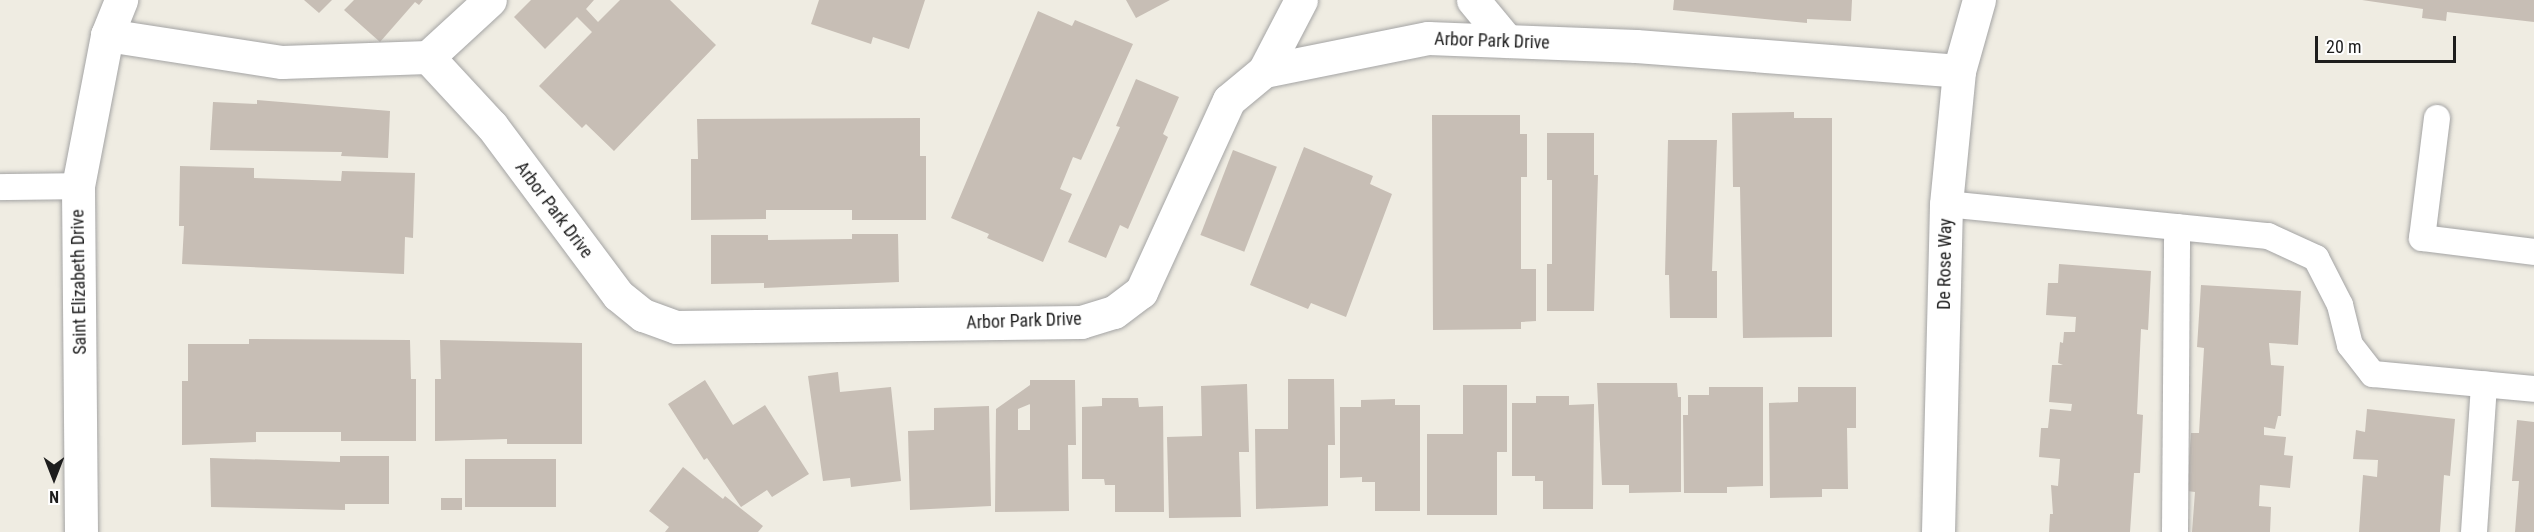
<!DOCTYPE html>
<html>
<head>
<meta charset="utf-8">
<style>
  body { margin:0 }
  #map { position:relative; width:2534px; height:532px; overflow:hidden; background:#efece2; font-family:"Roboto Condensed",sans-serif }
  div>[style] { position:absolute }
  .building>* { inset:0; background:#c7beb5; transform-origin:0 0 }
  .roads { filter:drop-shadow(0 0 2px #a4a4a4) drop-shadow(0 0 2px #a4a4a4) }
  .service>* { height:26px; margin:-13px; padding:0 13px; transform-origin:13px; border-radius:13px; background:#fff }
  .minor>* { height:33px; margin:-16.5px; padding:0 16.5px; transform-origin:16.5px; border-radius:16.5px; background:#fff }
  span { translate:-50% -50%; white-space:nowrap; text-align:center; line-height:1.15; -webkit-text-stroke:4.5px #fff; paint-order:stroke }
  .street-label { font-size:18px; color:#1d1d1d }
  .north { position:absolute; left:24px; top:448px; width:60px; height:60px; -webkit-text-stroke:4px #fff; paint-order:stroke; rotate:180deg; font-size:16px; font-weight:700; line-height:24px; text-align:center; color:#1d1d1d }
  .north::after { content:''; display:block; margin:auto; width:21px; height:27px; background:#1d1d1d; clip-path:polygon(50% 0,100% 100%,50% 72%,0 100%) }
  .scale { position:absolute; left:2315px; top:36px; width:141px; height:27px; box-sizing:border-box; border:3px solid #1d1d1d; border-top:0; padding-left:8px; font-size:18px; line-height:21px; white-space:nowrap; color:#1d1d1d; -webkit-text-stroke:4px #fff; paint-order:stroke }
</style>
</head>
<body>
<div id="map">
  <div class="building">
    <div style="clip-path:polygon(304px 0,332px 0,319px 13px)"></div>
    <div style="clip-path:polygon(354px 0,423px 0,419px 5px,415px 2px,380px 42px,344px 10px)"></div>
    <div style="clip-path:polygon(531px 0,594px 0,586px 9px,598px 22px,620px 0,670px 0,716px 45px,614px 151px,586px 124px,582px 128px,539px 86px,592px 32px,577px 17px,545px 49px,514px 17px)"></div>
    <div style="clip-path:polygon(819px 0,925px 0,909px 49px,873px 37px,871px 44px,811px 24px)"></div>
    <div style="clip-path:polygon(1126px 0,1170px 0,1136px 18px)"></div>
    <div style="clip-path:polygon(1674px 0,1852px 0,1851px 21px,1807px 19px,1807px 23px,1673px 10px)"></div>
    <div style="clip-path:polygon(2362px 0,2534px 0,2534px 22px,2447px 12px,2446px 21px,2422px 18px,2423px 9px)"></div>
    <div style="clip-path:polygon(1038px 11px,1072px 26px,1075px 20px,1133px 44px,1081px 160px,1073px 157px,1060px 189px,1072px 194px,1043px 262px,987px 238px,989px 234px,951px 218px)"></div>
    <div style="clip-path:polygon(1136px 79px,1179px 97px,1163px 134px,1168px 137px,1128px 229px,1120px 225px,1106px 258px,1068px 242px,1120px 127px,1116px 126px)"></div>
    <div style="clip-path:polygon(257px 100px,390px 111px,388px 158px,341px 156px,342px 152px,210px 150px,213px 102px,257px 104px)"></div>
    <div style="clip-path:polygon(1794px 112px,1794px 118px,1832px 118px,1832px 337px,1743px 338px,1740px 187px,1733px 187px,1732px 113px)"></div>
    <div style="clip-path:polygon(1432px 115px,1520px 115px,1520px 134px,1527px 134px,1527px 177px,1521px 177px,1521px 269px,1536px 269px,1536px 321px,1521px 322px,1521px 329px,1433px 330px)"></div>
    <div style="clip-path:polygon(920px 118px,920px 156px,926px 156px,926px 220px,852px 220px,852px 210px,766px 210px,766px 219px,691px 220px,691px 159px,698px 159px,697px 119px)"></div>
    <div style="clip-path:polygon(1547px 133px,1594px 133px,1594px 175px,1598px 175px,1594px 311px,1547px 311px,1547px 264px,1552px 264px,1552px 180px,1547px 180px)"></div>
    <div style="clip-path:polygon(1668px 140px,1717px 140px,1712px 271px,1717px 271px,1717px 318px,1670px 318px,1669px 275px,1665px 275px)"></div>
    <div style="clip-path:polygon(1304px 147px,1373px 176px,1370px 184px,1392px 194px,1346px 317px,1311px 303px,1308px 309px,1250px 285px)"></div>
    <div style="left:1233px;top:150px;width:47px;height:91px;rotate:21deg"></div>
    <div style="clip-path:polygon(180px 166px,254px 168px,254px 178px,341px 181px,342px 171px,415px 173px,413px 238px,405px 237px,404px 274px,182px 264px,184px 226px,179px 226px)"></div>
    <div style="clip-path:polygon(852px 234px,898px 234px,899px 282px,764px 288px,764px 283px,711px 284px,711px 235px,768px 235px,768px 240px,852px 239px)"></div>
    <div style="clip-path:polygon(2059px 264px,2151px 271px,2148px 330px,2141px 329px,2137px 414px,2143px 415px,2140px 473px,2134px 473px,2130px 532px,2049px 532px,2050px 514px,2053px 514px,2051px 485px,2058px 486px,2060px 459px,2039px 457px,2041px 428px,2048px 428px,2050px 409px,2071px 411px,2072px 404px,2049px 402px,2052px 365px,2063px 365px,2058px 363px,2060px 342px,2063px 343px,2064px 332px,2075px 332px,2076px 317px,2046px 315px,2048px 283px,2058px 283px)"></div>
    <div style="clip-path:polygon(2201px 285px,2301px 291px,2298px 345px,2269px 343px,2271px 365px,2284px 366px,2281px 416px,2278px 416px,2275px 429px,2264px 427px,2264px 435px,2286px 437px,2284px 455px,2293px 456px,2290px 488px,2260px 485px,2259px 506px,2271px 507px,2270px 532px,2192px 532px,2195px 492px,2187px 491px,2191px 433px,2199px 433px,2204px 348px,2197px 347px)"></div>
    <div style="clip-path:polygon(249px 339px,410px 340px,411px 379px,416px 379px,416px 441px,341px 441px,341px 432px,256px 432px,256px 442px,182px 445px,182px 381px,188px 381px,188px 344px,249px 344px)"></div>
    <div style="clip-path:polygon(440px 340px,582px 343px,582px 444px,507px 444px,507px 439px,435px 441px,435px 379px,441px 379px)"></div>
    <div style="clip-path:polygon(838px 372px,840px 392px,891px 387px,901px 481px,851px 487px,850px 478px,823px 481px,808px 376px)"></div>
    <div style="clip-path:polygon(1288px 379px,1334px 379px,1335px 445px,1328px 445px,1328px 506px,1256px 509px,1255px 429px,1288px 429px)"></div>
    <div style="clip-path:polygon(705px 380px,733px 425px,765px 405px,809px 474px,772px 497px,767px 490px,741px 507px,707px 458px,704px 460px,668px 404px)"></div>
    <div style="clip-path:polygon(evenodd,1030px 380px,1075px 380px,1076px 445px,1068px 445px,1069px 511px,995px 512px,996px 409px,1030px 385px,1030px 380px,1030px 404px,1030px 430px,1018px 430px,1018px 409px,1030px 404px)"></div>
    <div style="clip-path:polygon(1597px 383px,1677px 383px,1678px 397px,1681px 397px,1681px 492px,1629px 493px,1629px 485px,1602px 485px)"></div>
    <div style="clip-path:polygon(1247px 384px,1249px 452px,1239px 452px,1241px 517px,1169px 518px,1167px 437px,1202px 436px,1201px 386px)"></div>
    <div style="clip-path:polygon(1463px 385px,1507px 385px,1507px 452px,1497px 452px,1497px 515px,1427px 515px,1427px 434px,1463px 434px)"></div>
    <div style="clip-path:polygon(1709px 387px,1763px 387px,1763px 486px,1727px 487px,1727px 493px,1684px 493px,1683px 415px,1688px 415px,1688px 395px,1709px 395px)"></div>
    <div style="clip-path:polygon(1798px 387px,1856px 387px,1856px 428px,1847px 428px,1848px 489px,1822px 489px,1822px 497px,1770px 498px,1769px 403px,1798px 402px)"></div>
    <div style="clip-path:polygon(1536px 396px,1569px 396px,1569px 405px,1594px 404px,1593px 509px,1543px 509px,1543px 481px,1535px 481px,1535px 476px,1512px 476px,1512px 403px,1536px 403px)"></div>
    <div style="clip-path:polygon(1102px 398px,1138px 398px,1139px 407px,1163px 406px,1164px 512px,1115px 512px,1115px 485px,1105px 485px,1104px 479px,1082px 479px,1082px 407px,1102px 406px)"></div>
    <div style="clip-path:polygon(1395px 399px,1395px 405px,1420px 405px,1420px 511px,1375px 511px,1375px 482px,1362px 482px,1362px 477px,1340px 478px,1340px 407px,1361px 407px,1361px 400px)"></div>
    <div style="clip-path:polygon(989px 406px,991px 506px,910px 510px,908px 431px,934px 430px,934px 408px)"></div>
    <div style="clip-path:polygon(2367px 409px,2455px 419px,2450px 476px,2444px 475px,2440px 532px,2359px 532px,2363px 475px,2377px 477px,2378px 460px,2353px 459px,2356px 430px,2365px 432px)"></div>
    <div style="clip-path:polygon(2517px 420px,2534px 422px,2534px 532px,2515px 532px,2519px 481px,2512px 481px)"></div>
    <div style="clip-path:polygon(340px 456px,389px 456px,389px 504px,345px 504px,345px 510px,211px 507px,210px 458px,340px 462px)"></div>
    <div style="left:556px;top:459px;width:48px;height:91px;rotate:90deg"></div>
    <div style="clip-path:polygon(683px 467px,723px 499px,725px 496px,763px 526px,758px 532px,665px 532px,669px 527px,649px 511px)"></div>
    <div style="left:462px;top:498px;width:12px;height:21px;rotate:90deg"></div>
  </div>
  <div class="roads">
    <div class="service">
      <div style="left:2437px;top:118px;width:121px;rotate:97.1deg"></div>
      <div style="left:2422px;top:238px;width:113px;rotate:7.1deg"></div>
      <div style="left:0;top:187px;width:78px;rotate:-0.7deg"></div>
      <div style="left:1946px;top:204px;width:324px;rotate:5.7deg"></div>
      <div style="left:2268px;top:236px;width:53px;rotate:24.6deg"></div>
      <div style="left:2316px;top:258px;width:53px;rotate:62.9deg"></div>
      <div style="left:2340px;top:305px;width:41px;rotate:76deg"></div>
      <div style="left:2350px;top:345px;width:37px;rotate:52deg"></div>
      <div style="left:2373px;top:374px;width:162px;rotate:5.3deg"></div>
      <div style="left:2175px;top:532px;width:305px;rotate:-89.6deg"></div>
      <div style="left:2474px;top:532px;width:148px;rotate:-86.1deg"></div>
    </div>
    <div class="minor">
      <div style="left:1473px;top:0;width:53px;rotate:50.3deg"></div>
      <div style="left:107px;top:35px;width:177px;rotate:8.8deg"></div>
      <div style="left:282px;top:62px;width:146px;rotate:-2deg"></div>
      <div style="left:428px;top:57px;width:94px;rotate:47.2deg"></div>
      <div style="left:492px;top:126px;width:211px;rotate:53.3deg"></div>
      <div style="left:618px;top:295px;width:32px;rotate:39deg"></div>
      <div style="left:643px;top:315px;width:35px;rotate:20deg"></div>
      <div style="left:676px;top:327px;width:405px;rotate:-0.7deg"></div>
      <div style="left:1081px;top:322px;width:34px;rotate:-17deg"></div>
      <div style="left:1114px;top:312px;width:34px;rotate:-37deg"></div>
      <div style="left:1141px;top:292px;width:211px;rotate:-65.4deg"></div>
      <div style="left:1229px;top:100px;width:45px;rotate:-39.6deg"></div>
      <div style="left:1264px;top:71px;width:167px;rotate:-11.4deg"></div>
      <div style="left:1428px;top:38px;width:208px;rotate:2.2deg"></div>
      <div style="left:1636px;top:46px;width:324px;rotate:4.4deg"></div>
      <div style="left:428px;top:57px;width:84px;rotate:-42.6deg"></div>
      <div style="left:1264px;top:71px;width:80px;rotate:-62.5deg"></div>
      <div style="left:81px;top:532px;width:346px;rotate:-90.5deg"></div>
      <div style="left:78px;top:186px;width:154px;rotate:-79.1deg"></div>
      <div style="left:107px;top:35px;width:38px;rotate:-68deg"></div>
      <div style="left:1938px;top:532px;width:328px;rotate:-88.6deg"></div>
      <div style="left:1946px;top:204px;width:134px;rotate:-84.4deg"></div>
      <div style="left:1959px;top:71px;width:74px;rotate:-74.3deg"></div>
    </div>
  </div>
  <div class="street-label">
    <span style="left:1492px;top:41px;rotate:2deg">Arbor Park Drive</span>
    <span style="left:554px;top:210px;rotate:53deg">Arbor Park Drive</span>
    <span style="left:1945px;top:264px;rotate:-89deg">De Rose Way</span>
    <span style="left:79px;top:282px;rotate:-91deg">Saint Elizabeth Drive</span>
    <span style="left:1024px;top:321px;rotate:-2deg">Arbor Park Drive</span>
  </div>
  <div class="north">N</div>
  <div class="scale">20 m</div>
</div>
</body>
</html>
